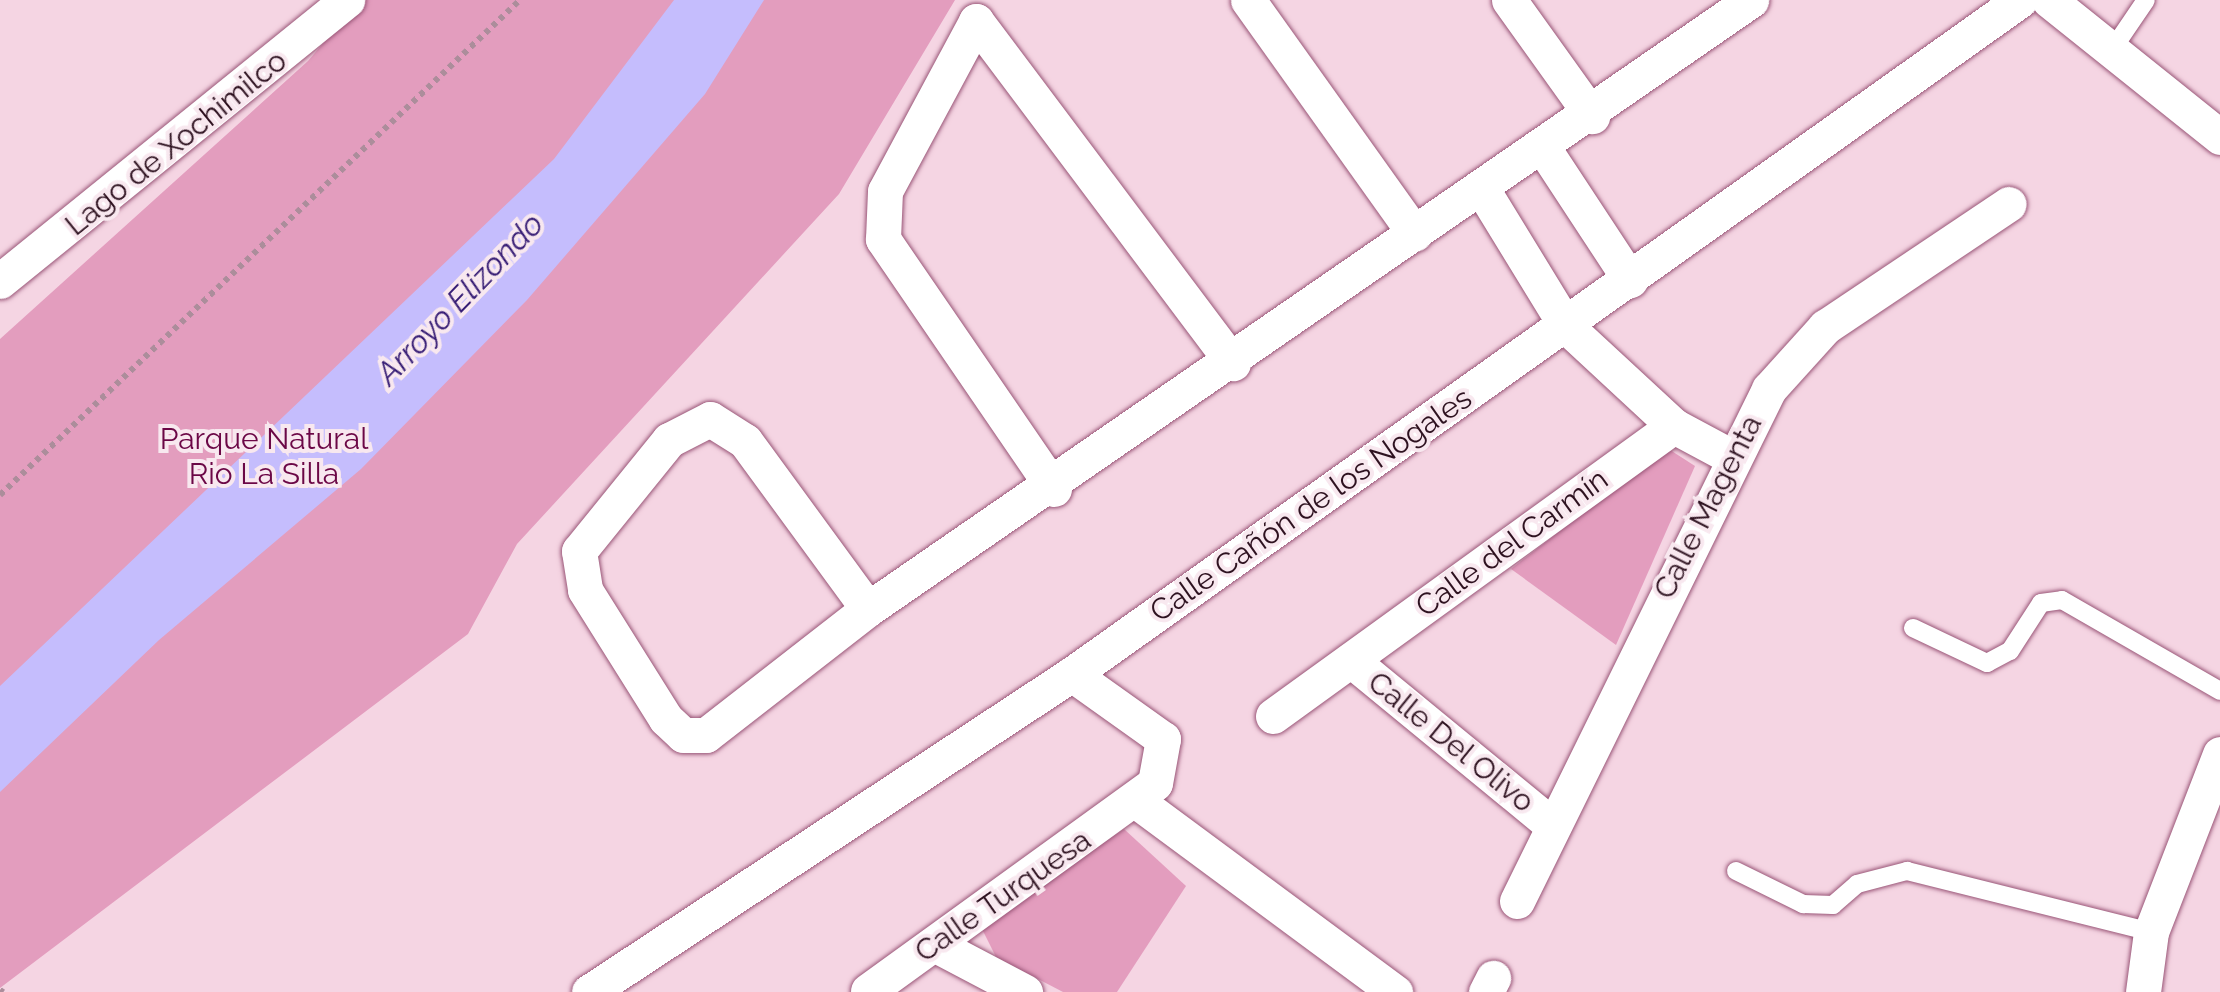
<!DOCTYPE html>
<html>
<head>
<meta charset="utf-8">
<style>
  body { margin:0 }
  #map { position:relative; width:2220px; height:992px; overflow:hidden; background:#f5d5e3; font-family:Raleway,sans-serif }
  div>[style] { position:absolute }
  .green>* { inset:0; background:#e39dbe }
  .water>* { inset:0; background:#c5bdfd }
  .path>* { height:6px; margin-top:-3px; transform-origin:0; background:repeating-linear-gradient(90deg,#ac8d9b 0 5px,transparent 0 10px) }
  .roads { filter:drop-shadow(0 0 2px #957) drop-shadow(0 0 2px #957) }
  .lane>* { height:18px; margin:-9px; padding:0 9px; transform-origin:9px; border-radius:9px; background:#fff }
  .street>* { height:35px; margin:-17.5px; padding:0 17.5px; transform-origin:17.5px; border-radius:17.5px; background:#fff }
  span { translate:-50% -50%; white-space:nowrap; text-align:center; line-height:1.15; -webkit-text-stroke:8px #f8e8ef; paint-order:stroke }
  .street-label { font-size:30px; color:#2e1220 }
  .park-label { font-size:30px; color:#6b0746 }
  .water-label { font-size:32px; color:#371d75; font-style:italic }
</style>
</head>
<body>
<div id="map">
  <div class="green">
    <div style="clip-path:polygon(360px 0,955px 0,839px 194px,517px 544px,468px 634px,0 988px,0 339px,308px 61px)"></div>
    <div style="clip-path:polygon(1667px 448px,1695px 466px,1616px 645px,1511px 569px)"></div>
    <div style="clip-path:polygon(1124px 829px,1186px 886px,1117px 992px,1063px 992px,996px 957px,980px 925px)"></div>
  </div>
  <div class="water">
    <div style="clip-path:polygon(674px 0,764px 0,705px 94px,527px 300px,361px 469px,159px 640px,0 792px,0 686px,554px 159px)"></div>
  </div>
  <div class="path">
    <div style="left:0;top:495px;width:718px;rotate:-43.59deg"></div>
    <div style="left:0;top:990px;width:4px;rotate:34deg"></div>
  </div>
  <div class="roads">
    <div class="lane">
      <div style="left:2112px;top:50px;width:60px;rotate:-55.8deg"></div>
      <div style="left:1913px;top:628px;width:82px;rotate:25.3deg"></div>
      <div style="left:1987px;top:663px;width:26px;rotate:-28deg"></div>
      <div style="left:2010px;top:651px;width:57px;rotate:-57.1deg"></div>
      <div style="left:2041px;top:603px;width:21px;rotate:-8deg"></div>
      <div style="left:2062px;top:600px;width:182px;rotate:29.9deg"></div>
      <div style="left:1736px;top:871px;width:75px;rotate:26.2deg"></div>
      <div style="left:1803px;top:904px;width:30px;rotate:2deg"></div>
      <div style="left:1833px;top:905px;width:32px;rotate:-41deg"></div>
      <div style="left:1857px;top:884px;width:52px;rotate:-14.6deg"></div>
      <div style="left:1907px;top:871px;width:252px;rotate:14deg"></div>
    </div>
    <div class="street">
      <div style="left:1248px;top:0;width:287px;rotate:54.5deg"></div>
      <div style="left:1509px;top:0;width:143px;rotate:54.4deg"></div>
      <div style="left:2049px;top:0;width:219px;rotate:38.7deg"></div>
      <div style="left:1544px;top:149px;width:157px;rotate:56.7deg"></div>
      <div style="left:1482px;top:189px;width:161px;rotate:58.5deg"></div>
      <div style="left:1566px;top:326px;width:147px;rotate:42.8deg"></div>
      <div style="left:1674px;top:426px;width:64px;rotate:28.2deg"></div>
      <div style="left:0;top:281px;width:447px;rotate:-39deg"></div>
      <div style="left:1054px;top:489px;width:303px;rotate:-124.4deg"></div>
      <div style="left:883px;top:239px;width:48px;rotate:-87.6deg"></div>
      <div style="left:885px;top:191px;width:193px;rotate:-61.8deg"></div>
      <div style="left:976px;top:21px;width:428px;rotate:53.1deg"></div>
      <div style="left:868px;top:609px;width:208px;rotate:-126.2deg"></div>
      <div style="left:745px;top:441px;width:41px;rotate:-147.8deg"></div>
      <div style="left:710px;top:419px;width:46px;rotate:152.9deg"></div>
      <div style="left:669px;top:440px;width:143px;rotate:129deg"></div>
      <div style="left:579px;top:551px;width:39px;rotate:81deg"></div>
      <div style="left:585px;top:590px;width:152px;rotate:57.9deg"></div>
      <div style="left:666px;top:719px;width:23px;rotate:43deg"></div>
      <div style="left:683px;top:735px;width:23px"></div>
      <div style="left:706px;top:735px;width:205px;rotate:-37.9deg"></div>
      <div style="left:868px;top:609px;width:1073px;rotate:-34.59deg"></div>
      <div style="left:1351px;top:660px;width:259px;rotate:39.4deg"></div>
      <div style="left:1273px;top:716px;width:495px;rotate:-35.9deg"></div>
      <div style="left:1138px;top:802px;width:320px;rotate:36.5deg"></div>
      <div style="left:1517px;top:901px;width:571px;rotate:-63.79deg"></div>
      <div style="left:1769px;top:389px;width:84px;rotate:-47.9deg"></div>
      <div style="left:1825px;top:327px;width:221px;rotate:-33.8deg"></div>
      <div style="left:934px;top:944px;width:103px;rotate:27.8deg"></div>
      <div style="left:868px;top:991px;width:354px;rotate:-35.9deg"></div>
      <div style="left:1155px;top:783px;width:45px;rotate:-79.7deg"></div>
      <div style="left:1163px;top:739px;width:112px;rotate:-144.5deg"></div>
      <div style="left:589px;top:992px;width:578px;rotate:-33.36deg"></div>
      <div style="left:1072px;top:674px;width:1163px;rotate:-35.41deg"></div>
      <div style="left:1486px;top:992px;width:16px;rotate:-63deg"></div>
      <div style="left:2143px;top:992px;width:61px;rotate:-82.4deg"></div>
      <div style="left:2151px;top:932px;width:191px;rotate:-68.8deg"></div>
    </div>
  </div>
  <div class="street-label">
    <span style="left:176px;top:143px;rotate:-39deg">Lago de Xochimilco</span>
    <span style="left:1311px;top:505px;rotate:-35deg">Calle Cañón de los Nogales</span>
    <span style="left:1708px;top:507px;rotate:-63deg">Calle Magenta</span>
    <span style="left:1512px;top:543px;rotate:-36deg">Calle del Carmín</span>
    <span style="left:1451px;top:742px;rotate:39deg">Calle Del Olivo</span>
    <span style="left:1003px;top:896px;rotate:-35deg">Calle Turquesa</span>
  </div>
  <div class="park-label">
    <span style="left:264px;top:456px">Parque Natural<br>Rio La Silla</span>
  </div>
  <div class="water-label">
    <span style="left:460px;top:299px;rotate:-46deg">Arroyo Elizondo</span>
  </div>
</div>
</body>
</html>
